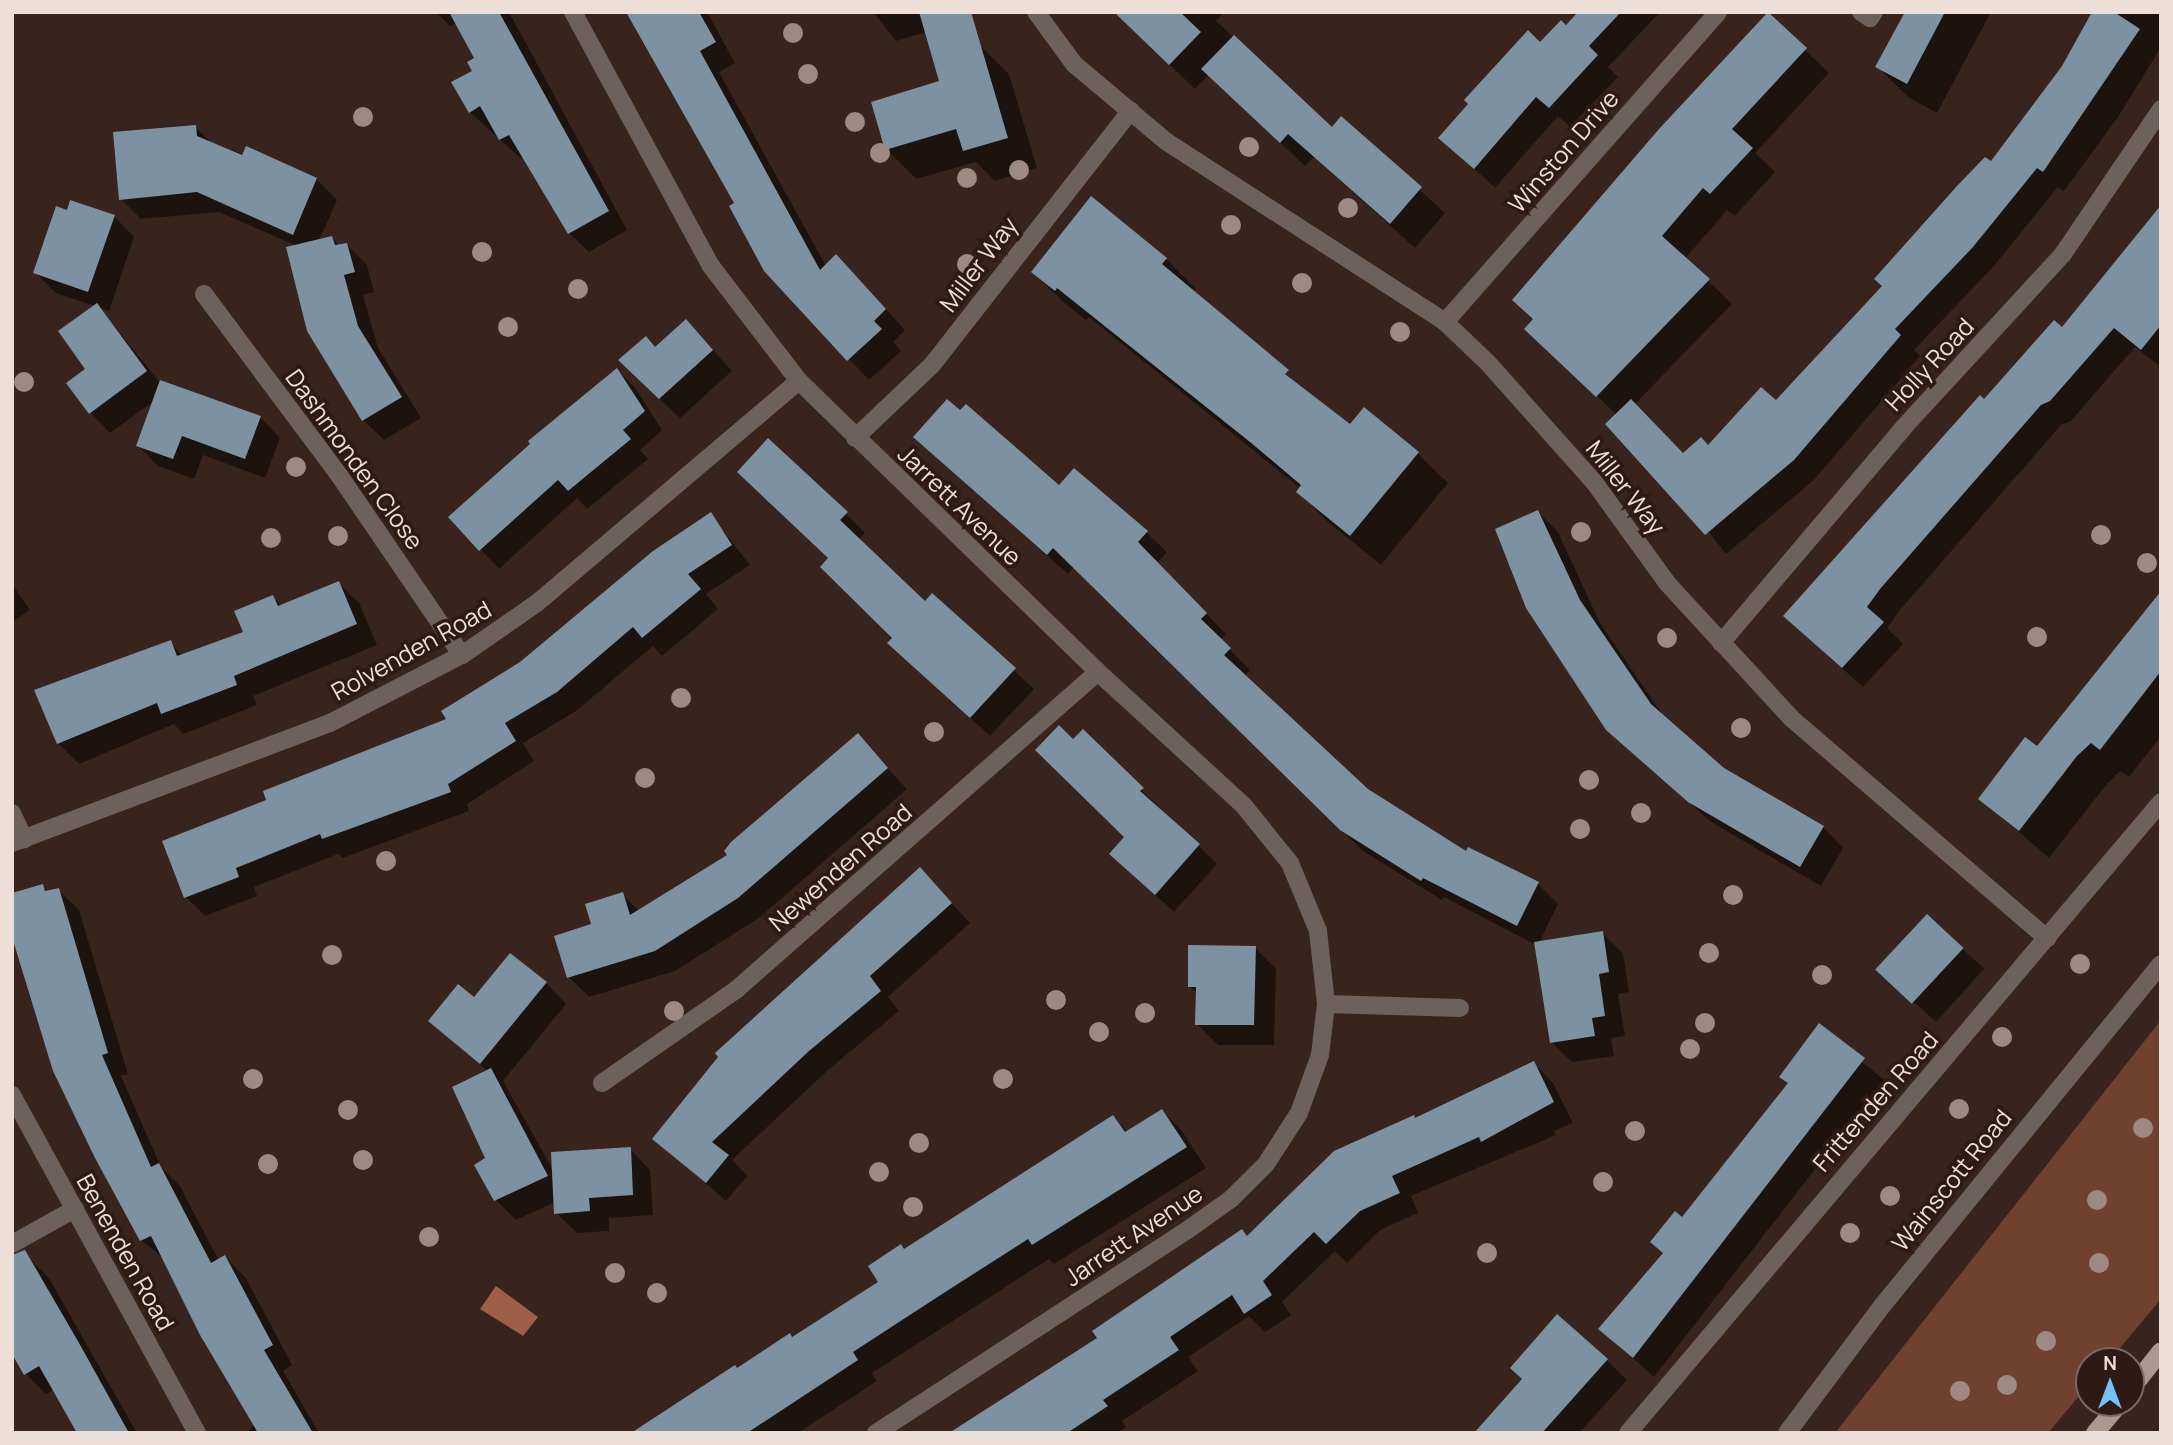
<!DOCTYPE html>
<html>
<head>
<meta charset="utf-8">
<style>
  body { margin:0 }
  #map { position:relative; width:2173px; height:1445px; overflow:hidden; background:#38241c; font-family:Manrope,sans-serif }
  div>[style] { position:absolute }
  .green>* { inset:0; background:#714130 }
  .water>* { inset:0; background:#9e5e47 }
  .shadow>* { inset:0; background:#0007; transform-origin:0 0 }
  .building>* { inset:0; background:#7c92a2; transform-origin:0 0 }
  .minor>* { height:18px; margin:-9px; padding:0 9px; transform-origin:9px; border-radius:9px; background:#6c615d }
  .major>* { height:18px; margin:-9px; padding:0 9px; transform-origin:9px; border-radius:9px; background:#ad978f }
  .trees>* { width:20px; height:20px; margin:-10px; border-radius:50%; background:#9e8a83 }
  span { translate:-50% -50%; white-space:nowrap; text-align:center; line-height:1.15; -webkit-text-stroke:7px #2e1a13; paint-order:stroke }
  .street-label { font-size:24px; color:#ecded9 }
  .frame { position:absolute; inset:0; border:14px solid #ecded9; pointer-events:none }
  .north { position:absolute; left:2075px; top:1347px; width:70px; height:70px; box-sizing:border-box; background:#2e1a13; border:2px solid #7a6862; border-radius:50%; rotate:0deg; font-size:19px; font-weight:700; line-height:28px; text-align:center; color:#ecded9 }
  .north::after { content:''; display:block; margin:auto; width:24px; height:32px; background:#73c1f6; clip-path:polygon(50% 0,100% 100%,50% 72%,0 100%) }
</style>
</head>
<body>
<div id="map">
  <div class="green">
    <div style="clip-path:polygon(2161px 1020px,2161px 1299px,2109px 1361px,2089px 1361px,2089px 1384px,2048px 1433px,1835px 1433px)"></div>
  </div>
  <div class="water">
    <div style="clip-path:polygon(496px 1286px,538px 1317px,523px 1336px,480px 1309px)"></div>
  </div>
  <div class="shadow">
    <div style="clip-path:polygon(436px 12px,509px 12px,627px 230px,589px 252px,569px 233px,524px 156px,520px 158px,470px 112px,477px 58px,457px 22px,450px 26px)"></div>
    <div style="clip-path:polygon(628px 12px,707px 12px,735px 63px,719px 72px,826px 266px,857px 277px,905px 330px,893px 342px,901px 351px,869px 380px,765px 270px,737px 204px)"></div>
    <div style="clip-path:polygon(873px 12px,932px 12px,937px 29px,896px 41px)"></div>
    <div style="clip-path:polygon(1115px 12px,1224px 12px,1216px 21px,1332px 129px,1342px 118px,1445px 213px,1415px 248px,1314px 157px,1305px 166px,1208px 75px,1195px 89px)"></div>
    <div style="clip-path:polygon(1580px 12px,1660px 12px,1608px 67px,1618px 77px,1570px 127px,1558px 116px,1495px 188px,1441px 138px)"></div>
    <div style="clip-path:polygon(1907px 12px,1991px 12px,1937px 113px,1908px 97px,1878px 67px)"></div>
    <div style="clip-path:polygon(2095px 12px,2161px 12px,2160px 49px,2118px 117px,2064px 191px,2058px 187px,1993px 267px,1914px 350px,1920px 356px,1814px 480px,1726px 554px,1617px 415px,1550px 352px,1767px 14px,1829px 73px,1755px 153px,1775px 172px,1735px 216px,1727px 210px,1685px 259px,1732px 304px,1634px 405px,1683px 455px,1708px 447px,1776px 402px,1884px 287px,1991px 164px,2063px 67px)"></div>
    <div style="clip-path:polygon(979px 44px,1009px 74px,1037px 168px,995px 181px,976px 162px,916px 179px,886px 149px)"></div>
    <div style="clip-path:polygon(195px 127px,213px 144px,316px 179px,337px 200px,319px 241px,332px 238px,340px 246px,346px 244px,367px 265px,374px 292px,363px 295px,378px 348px,421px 418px,384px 440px,363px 420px,297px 246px,219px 212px,141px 219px,121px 199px)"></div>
    <div style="clip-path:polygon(2161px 208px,2161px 367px,2135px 347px,2071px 421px,2061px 425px,1900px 610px,1887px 628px,1903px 644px,1863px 687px,1806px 636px,1985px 401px,2062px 329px)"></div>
    <div style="clip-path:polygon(68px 212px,114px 216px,134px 237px,109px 311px,100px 308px,161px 384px,260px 417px,280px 438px,265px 478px,203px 455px,194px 479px,158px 466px,138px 445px,154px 401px,110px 433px,90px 412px,88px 369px,95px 306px,56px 293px,35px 272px)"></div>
    <div style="clip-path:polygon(1166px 259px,1196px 289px,1193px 293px,1316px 400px,1350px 427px,1417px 453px,1448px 483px,1381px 565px,1328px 522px,1298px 492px,1301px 489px,1089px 317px,1086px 320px,1063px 302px,1033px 272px)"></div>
    <div style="clip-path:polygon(686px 321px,732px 371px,680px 418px,640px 380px,656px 349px)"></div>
    <div style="clip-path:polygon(617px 370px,636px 389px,662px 430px,640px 450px,648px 459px,587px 509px,577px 498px,499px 569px,451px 517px)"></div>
    <div style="clip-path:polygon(936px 457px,1059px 488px,1146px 532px,1167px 552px,1157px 563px,1226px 634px,1220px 640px,1250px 670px,1244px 676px,1367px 790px,1467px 853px,1538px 884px,1558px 904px,1539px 943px,1602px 933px,1623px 953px,1629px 992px,1618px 994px,1625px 1036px,1611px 1038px,1614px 1056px,1572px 1062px,1551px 1042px,1536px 945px,1444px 897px,1442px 900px,1363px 851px,1074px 567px,1068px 574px)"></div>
    <div style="clip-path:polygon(758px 491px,846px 514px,865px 533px,858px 540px,925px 604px,932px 595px,1034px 689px,990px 736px,909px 662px,830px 559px)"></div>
    <div style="clip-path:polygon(1538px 512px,1558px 532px,1600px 623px,1666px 720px,1723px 769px,1823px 827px,1843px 848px,1821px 886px,1711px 822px,1607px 729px)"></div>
    <div style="clip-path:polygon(711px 515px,750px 565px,706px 594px,718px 609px,662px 656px,653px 646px,576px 711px,523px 743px,534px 761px,467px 804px,469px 811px,343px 858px,338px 854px,254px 887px,257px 896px,205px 916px,186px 897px,269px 801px,449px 720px)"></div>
    <div style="clip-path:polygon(338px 583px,359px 603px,377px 645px,253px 696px,257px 705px,183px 734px,174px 724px,79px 764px,58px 743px,170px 643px,183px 656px,245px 633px,273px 597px,282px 606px)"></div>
    <div style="clip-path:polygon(12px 584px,30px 610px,12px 622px)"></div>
    <div style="clip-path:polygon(2161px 594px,2161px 736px,2129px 777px,2120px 771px,2106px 785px,2049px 858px,1980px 798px,2038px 749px)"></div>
    <div style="clip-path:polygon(1083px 732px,1217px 864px,1174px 912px,1130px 872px,1126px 837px,1074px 742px)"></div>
    <div style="clip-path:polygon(858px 736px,907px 789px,759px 918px,675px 971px,589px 997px,569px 977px,622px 894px,639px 911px,729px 855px)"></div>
    <div style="clip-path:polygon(920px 869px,970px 923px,888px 997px,899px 1011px,828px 1070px,732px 1160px,747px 1176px,726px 1201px,654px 1138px)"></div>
    <div style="clip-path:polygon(42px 886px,48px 892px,58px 890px,79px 910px,128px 1074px,121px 1076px,161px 1167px,180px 1186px,219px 1261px,225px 1257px,246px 1278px,292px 1365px,283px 1371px,319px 1433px,247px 1433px,255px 1424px,164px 1259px,141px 1240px)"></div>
    <div style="left:1927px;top:917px;width:77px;height:72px;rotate:42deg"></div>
    <div style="clip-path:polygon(1255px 948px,1276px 969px,1274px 1045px,1218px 1045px,1197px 1024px,1198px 994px,1189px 986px)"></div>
    <div style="clip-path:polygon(546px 983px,566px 1004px,503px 1081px,553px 1170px,630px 1149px,650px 1170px,653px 1215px,609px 1218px,609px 1231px,577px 1233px,556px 1213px,555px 1202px,516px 1220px,496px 1200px,488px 1159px,488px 1071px,430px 1021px,475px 999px)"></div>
    <div style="clip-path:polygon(1819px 1026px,1884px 1080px,1654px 1377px,1600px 1329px,1664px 1254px,1683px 1219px,1789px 1084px,1781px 1076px)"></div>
    <div style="clip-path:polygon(1533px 1063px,1553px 1083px,1573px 1123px,1554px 1131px,1556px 1135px,1411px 1196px,1418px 1213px,1380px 1230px,1347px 1263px,1335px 1251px,1282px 1302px,1291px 1315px,1265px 1332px,1249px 1316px,1188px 1357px,1198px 1371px,1122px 1421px,1126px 1427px,1117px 1433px,953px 1433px,1099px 1339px,1416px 1120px)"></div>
    <div style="clip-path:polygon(1162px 1111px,1182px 1131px,1206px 1168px,1054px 1264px,1049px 1259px,872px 1373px,877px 1381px,798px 1433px,644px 1433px,672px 1408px,881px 1283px,905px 1250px,1113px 1117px,1128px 1132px)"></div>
    <div style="clip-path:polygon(28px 1257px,49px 1278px,137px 1433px,78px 1433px,54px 1390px,46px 1394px,26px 1374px)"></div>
    <div style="clip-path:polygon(1607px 1360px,1627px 1380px,1579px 1433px,1477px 1433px)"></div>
  </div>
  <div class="building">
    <div style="clip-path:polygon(449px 12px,499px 12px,609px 211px,568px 234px,509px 135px,499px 140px,480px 106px,469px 113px,451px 82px,472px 71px,467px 62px,474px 58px)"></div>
    <div style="clip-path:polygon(626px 12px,699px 12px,716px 42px,700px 51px,820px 270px,836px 254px,886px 309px,874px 321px,882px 329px,847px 361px,764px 271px,729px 206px,734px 203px)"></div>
    <div style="clip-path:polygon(919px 12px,971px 12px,1008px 138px,963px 151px,956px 129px,885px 150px,871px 102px,939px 81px)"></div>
    <div style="clip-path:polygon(1114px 12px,1180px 12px,1201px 32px,1169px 65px)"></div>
    <div style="clip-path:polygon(1578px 12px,1621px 12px,1589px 46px,1598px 55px,1549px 108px,1536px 97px,1474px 169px,1438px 138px,1468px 104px,1464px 100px,1528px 30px,1540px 42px,1561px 20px,1566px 25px)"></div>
    <div style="clip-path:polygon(1768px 12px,1807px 48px,1732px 129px,1753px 148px,1710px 194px,1703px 188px,1662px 236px,1710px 279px,1596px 397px,1524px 329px,1533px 319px,1512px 300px,1659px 129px)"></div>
    <div style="clip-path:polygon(1905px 12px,1945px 12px,1907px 84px,1875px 67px)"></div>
    <div style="clip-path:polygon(2092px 12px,2114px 12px,2140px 29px,2043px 172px,2037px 168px,1973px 247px,1895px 329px,1901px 335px,1794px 460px,1705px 535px,1605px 424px,1631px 399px,1683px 453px,1701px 437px,1708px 445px,1761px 387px,1776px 400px,1882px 286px,1874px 279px,1957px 186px,1985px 157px,1991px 161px,2062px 66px)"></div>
    <div style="clip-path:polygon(1234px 35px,1332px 127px,1341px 116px,1422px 187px,1390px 224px,1288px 134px,1280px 143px,1201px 69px)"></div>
    <div style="clip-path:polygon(196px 125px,197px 136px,242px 155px,246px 146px,317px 178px,293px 235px,197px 192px,119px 200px,113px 132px)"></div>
    <div style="clip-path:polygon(1091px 196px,1167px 258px,1162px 264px,1289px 370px,1285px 374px,1350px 424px,1364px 407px,1419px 452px,1350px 536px,1296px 492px,1301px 485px,1250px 442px,1057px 288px,1055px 291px,1031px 272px)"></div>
    <div style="clip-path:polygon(70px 200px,115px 215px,88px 292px,33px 273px,56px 206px,67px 210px)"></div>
    <div style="clip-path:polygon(2161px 205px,2161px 325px,2141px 350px,2114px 328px,2050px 401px,2041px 405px,1880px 589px,1867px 607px,1884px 622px,1842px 668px,1783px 616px,1980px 395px,1984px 399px,2054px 320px,2062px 327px)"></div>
    <div style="clip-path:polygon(332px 236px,335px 245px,347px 243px,355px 272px,344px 275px,358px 326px,402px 397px,362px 421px,307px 331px,286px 247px)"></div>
    <div style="clip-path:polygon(97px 303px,147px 371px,89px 414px,66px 383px,85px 369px,58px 331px)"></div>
    <div style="clip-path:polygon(686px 319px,713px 350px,659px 399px,618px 360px,646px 336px,655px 347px)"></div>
    <div style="clip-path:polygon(617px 368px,645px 411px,623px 430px,631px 439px,568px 491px,558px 480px,479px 551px,448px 517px,530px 444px,528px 441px)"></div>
    <div style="clip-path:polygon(160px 380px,261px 416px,245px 459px,182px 436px,173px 459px,136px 446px)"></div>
    <div style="clip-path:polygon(947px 399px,960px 410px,966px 404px,1059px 485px,1074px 468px,1148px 531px,1138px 542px,1207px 613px,1201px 619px,1231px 648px,1224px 655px,1368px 789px,1466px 851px,1468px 847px,1539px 882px,1517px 926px,1423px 878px,1421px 881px,1340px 830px,1053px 548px,1047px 555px,913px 437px)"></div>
    <div style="clip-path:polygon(768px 438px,848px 512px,840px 520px,925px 601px,932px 593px,1016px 668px,970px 718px,887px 643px,892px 638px,820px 567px,828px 558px,737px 472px)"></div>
    <div style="clip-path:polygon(1538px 510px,1580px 600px,1651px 704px,1724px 768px,1824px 826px,1800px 867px,1688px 802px,1606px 730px,1526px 608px,1495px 529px)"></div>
    <div style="clip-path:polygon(711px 512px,732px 545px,688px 574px,701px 589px,642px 638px,633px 627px,557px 692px,505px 723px,516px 741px,448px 784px,451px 792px,322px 839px,320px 834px,236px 868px,239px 877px,184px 898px,162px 841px,266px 800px,263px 791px,446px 719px,441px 711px,520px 662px,653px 551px)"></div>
    <div style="clip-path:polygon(339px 581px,357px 624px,234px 676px,237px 685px,161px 714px,157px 703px,57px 744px,34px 690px,171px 640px,177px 656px,243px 632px,234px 611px,273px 595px,278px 606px)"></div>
    <div style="clip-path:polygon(2161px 591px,2161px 671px,2100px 750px,2091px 743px,2077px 756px,2019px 831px,1978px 799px,2025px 737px,2037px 746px)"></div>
    <div style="clip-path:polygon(1059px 725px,1073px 739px,1083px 729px,1144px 788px,1140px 791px,1200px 844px,1155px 895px,1109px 854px,1124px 837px,1035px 750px)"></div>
    <div style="clip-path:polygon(858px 733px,888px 768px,738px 898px,655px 951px,567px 978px,554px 936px,591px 924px,585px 904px,623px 892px,630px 915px,727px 855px,724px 851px,731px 842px)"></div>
    <div style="clip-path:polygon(920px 867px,952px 903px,870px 976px,881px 991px,809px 1051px,712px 1142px,729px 1155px,706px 1183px,652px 1139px,718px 1057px,715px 1053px)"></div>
    <div style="clip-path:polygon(43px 884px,45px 891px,59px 888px,108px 1053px,102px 1055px,151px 1167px,159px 1163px,211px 1263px,225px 1255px,273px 1345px,264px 1350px,313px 1433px,258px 1433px,200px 1335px,151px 1236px,140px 1241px,95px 1158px,53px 1071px,12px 937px,12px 893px)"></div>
    <div style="left:1927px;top:914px;width:50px;height:76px;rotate:43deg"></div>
    <div style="clip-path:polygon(1603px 931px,1609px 972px,1599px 974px,1605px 1016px,1592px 1018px,1595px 1036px,1550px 1043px,1534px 942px)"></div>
    <div style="clip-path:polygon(1188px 945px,1256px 946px,1254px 1025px,1195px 1025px,1196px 987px,1188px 987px)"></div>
    <div style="clip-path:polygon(510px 953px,547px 982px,480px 1064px,428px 1021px,458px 984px,474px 997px)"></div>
    <div style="clip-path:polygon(1819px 1023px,1865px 1058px,1633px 1358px,1598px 1329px,1663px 1253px,1650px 1242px,1675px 1211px,1682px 1217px,1788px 1083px,1779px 1077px)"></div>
    <div style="clip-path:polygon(1534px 1061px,1554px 1102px,1481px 1142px,1479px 1137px,1392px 1176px,1400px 1193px,1360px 1211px,1326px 1244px,1314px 1232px,1263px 1281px,1272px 1295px,1244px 1314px,1232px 1295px,1170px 1337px,1179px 1350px,1103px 1400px,1108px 1406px,1067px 1433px,949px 1433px,1097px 1338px,1092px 1331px,1242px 1229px,1247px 1236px,1334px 1151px,1414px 1115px,1415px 1118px)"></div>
    <div style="clip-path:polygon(491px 1068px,548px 1176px,494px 1201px,474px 1165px,485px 1158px,452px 1087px)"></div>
    <div style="clip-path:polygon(1162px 1109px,1187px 1147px,1032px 1245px,1028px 1239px,936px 1298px,853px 1352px,858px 1360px,747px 1433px,631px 1433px,735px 1365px,737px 1368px,790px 1333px,792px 1337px,878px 1282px,868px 1266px,901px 1244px,904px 1249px,1113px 1115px,1125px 1132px)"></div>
    <div style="clip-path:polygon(631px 1147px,633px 1195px,589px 1198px,590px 1211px,554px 1214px,551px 1152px)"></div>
    <div style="clip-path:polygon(25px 1250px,79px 1343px,129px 1433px,77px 1433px,39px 1366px,24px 1375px,12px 1354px,12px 1255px)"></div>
    <div style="clip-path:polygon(1557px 1314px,1608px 1359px,1542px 1433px,1474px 1433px,1522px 1379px,1510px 1368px)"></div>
  </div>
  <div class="minor">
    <div style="left:573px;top:12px;width:289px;rotate:61.5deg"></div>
    <div style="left:711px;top:266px;width:145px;rotate:52.6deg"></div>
    <div style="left:799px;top:381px;width:417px;rotate:44.2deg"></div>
    <div style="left:1098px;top:672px;width:198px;rotate:42.5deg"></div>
    <div style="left:1244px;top:806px;width:73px;rotate:51.1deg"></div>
    <div style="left:1290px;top:863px;width:74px;rotate:67.6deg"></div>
    <div style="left:1318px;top:931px;width:73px;rotate:83.7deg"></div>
    <div style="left:1326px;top:1004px;width:51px;rotate:96.7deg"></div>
    <div style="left:1320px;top:1055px;width:62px;rotate:109.9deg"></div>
    <div style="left:1299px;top:1113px;width:61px;rotate:122.9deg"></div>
    <div style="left:1266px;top:1164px;width:49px;rotate:135deg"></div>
    <div style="left:1231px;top:1199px;width:52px;rotate:144.5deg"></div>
    <div style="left:1189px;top:1229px;width:374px;rotate:146.9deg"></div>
    <div style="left:1036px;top:12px;width:64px;rotate:53.8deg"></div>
    <div style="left:1074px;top:64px;width:121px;rotate:40deg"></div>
    <div style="left:1167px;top:142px;width:331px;rotate:32.9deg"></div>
    <div style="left:1445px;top:322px;width:59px;rotate:43.6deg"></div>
    <div style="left:1488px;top:363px;width:159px;rotate:48.3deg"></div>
    <div style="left:1594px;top:482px;width:125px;rotate:54.1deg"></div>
    <div style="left:1667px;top:583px;width:183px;rotate:47.4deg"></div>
    <div style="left:1791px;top:718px;width:338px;rotate:40.7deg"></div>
    <div style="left:1861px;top:12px;width:11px;rotate:34deg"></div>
    <div style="left:1870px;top:18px;width:7px;rotate:-56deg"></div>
    <div style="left:204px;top:294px;width:226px;rotate:53.3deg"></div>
    <div style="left:339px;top:475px;width:218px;rotate:55.7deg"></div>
    <div style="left:1445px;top:322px;width:413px;rotate:-48.6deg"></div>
    <div style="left:855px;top:438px;width:106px;rotate:-43.5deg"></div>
    <div style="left:932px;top:365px;width:323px;rotate:-52deg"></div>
    <div style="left:1721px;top:643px;width:283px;rotate:-49.7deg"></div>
    <div style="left:1904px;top:427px;width:235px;rotate:-47.4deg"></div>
    <div style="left:2063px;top:254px;width:175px;rotate:-55.9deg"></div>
    <div style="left:12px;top:813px;width:29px;rotate:65deg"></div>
    <div style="left:12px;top:843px;width:340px;rotate:-20.7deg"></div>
    <div style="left:330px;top:723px;width:148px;rotate:-27.3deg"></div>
    <div style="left:462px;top:655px;width:91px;rotate:-34.7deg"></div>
    <div style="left:537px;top:603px;width:343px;rotate:-40.3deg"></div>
    <div style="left:1326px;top:1004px;width:134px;rotate:1.7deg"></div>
    <div style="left:602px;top:1083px;width:165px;rotate:-34.8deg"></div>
    <div style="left:737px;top:989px;width:480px;rotate:-41.3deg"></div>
    <div style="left:12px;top:1095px;width:385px;rotate:61.3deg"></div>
    <div style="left:12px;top:1244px;width:72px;rotate:-29.1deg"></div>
    <div style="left:1628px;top:1433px;width:826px;rotate:-49.81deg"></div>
    <div style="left:1787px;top:1433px;width:159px;rotate:-53.2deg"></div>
    <div style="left:1882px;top:1306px;width:441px;rotate:-50.8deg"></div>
  </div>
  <div class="major">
    <div style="left:2131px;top:1389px;width:48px;rotate:-51.7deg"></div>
    <div style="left:2095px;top:1433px;width:39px;rotate:-50deg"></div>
  </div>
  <div class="trees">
    <div style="left:793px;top:33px"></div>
    <div style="left:808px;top:74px"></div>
    <div style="left:363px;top:117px"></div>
    <div style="left:855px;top:122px"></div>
    <div style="left:1249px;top:147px"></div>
    <div style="left:880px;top:153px"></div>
    <div style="left:1019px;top:170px"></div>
    <div style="left:967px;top:178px"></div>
    <div style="left:1348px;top:208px"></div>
    <div style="left:1231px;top:225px"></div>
    <div style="left:482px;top:252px"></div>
    <div style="left:967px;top:264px"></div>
    <div style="left:1302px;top:283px"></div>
    <div style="left:578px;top:289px"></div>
    <div style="left:508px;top:327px"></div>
    <div style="left:1400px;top:332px"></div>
    <div style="left:24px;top:382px"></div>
    <div style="left:296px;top:467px"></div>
    <div style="left:1581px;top:532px"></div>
    <div style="left:2101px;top:535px"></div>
    <div style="left:338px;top:536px"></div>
    <div style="left:271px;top:538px"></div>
    <div style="left:2147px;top:563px"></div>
    <div style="left:2037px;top:637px"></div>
    <div style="left:1667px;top:638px"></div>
    <div style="left:681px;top:698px"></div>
    <div style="left:1741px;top:728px"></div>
    <div style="left:934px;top:732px"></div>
    <div style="left:645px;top:778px"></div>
    <div style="left:1589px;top:780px"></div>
    <div style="left:1641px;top:813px"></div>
    <div style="left:1580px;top:829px"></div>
    <div style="left:386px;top:861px"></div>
    <div style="left:1733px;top:895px"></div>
    <div style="left:1709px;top:953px"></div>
    <div style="left:332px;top:955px"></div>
    <div style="left:2080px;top:964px"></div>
    <div style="left:1822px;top:975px"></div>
    <div style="left:1056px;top:1000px"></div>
    <div style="left:674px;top:1011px"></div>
    <div style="left:1145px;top:1013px"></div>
    <div style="left:1705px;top:1023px"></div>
    <div style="left:1099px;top:1032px"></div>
    <div style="left:2002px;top:1037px"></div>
    <div style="left:1690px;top:1049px"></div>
    <div style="left:253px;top:1079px"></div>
    <div style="left:1003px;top:1079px"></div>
    <div style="left:1959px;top:1109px"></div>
    <div style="left:348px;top:1110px"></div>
    <div style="left:2143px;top:1128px"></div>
    <div style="left:1635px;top:1131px"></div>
    <div style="left:919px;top:1143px"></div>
    <div style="left:363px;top:1160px"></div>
    <div style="left:268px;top:1164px"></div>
    <div style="left:879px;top:1172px"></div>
    <div style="left:1603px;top:1182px"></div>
    <div style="left:1890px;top:1196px"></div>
    <div style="left:2097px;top:1200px"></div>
    <div style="left:913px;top:1207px"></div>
    <div style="left:1850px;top:1233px"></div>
    <div style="left:429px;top:1237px"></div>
    <div style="left:1487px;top:1253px"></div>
    <div style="left:2099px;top:1263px"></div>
    <div style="left:615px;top:1273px"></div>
    <div style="left:657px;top:1293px"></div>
    <div style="left:2046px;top:1341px"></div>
    <div style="left:2007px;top:1385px"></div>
    <div style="left:1960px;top:1391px"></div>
  </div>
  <div class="street-label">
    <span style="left:1563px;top:151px;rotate:-49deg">Winston Drive</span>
    <span style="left:978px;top:264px;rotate:-53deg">Miller Way</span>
    <span style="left:1929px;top:364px;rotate:-47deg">Holly Road</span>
    <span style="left:355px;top:459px;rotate:54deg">Dashmonden Close</span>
    <span style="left:1626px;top:487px;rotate:52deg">Miller Way</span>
    <span style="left:960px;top:505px;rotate:44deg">Jarrett Avenue</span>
    <span style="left:411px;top:650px;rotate:-29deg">Rolvenden Road</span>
    <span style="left:840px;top:867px;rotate:-41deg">Newenden Road</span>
    <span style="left:1875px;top:1101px;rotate:-49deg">Frittenden Road</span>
    <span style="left:1951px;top:1180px;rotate:-51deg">Wainscott Road</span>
    <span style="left:1133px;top:1235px;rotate:-34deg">Jarrett Avenue</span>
    <span style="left:126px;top:1252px;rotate:61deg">Benenden Road</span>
  </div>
  <div class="frame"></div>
  <div class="north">N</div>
</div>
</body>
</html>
